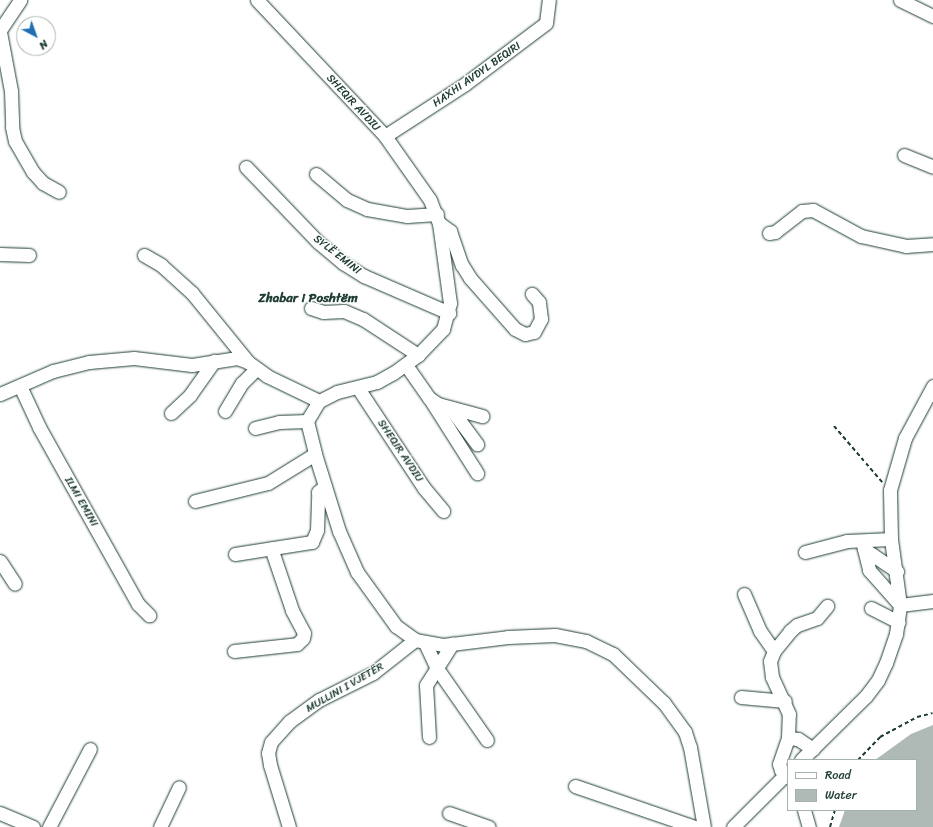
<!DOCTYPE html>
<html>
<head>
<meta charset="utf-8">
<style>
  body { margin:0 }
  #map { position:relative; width:933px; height:827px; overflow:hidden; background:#fff; font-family:Sriracha,sans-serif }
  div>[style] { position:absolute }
  .water>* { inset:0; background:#afbab7 }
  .path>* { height:2px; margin-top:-1px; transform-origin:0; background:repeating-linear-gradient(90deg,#1f3d34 0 4px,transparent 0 7px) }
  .roads { filter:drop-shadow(0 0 1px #1f3d34) drop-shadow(0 0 1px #1f3d34) }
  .minor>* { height:13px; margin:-6.5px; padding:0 6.5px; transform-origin:6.5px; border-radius:6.5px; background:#fff }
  span { translate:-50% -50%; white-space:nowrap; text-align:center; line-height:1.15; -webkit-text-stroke:3px #fff; paint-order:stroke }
  .street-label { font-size:11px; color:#1f3d34 }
  .quarter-label { font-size:13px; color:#1f3d34; font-weight:700 }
  .legend { position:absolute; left:787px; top:759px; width:130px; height:52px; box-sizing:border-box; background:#fff; border:1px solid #a5b1ae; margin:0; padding:5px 7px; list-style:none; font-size:12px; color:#1f3d34 }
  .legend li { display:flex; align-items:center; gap:8px; height:20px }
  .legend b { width:20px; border:1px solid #a5b1ae }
  .north { position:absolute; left:16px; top:16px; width:40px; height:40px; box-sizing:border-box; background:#fff; border:1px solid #a5b1ae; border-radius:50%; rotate:139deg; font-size:11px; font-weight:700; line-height:16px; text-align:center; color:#1f3d34 }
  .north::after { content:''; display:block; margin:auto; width:14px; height:18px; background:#1f6fb2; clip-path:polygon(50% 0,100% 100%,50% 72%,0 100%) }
</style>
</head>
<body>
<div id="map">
  <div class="water">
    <div style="clip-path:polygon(933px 725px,933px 827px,839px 827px,845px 810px,916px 810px,916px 760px,875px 760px,911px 734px)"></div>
  </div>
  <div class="path">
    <div style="left:834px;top:426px;width:74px;rotate:49.4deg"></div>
    <div style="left:858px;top:760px;width:32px;rotate:-46deg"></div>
    <div style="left:880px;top:737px;width:42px;rotate:-28.4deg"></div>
    <div style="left:917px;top:717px;width:16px;rotate:-14deg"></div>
    <div style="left:830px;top:827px;width:18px;rotate:-74deg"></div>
  </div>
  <div class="roads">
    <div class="minor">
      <div style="left:257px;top:0;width:187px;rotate:46.7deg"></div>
      <div style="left:385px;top:136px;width:78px;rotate:54.9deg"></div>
      <div style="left:430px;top:200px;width:25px;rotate:69deg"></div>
      <div style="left:439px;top:223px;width:81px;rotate:82.2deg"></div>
      <div style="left:450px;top:303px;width:27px;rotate:105deg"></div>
      <div style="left:443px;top:329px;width:36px;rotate:134deg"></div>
      <div style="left:418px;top:355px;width:31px;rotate:144deg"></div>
      <div style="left:393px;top:373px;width:18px;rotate:151deg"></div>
      <div style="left:377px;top:382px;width:41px;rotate:166deg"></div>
      <div style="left:337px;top:392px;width:20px;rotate:153deg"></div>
      <div style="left:319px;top:401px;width:23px;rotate:121deg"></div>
      <div style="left:307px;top:421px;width:34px;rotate:76deg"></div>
      <div style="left:315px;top:454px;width:81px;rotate:72.7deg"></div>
      <div style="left:339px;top:531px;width:45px;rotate:66.3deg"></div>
      <div style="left:357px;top:572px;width:67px;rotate:54.2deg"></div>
      <div style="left:396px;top:626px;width:24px;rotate:36deg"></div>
      <div style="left:415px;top:640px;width:28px;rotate:10deg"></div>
      <div style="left:443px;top:645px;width:65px;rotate:-7deg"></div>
      <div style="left:508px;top:637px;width:47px;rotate:-2.4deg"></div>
      <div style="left:555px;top:635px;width:32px;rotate:11deg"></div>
      <div style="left:586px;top:641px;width:30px;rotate:26deg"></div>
      <div style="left:613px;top:654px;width:71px;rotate:43.9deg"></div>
      <div style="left:664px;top:703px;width:36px;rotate:54deg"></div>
      <div style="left:685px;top:732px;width:16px;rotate:72deg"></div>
      <div style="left:690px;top:747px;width:81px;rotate:80.1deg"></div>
      <div style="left:900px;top:0;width:37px;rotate:26deg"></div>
      <div style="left:0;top:30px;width:36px;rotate:-56deg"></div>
      <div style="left:0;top:32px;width:60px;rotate:79.4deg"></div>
      <div style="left:11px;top:91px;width:36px;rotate:88deg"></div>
      <div style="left:12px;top:127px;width:14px;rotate:78deg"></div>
      <div style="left:15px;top:141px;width:36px;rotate:60deg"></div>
      <div style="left:33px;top:172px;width:15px;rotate:48deg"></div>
      <div style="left:43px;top:183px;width:18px;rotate:29deg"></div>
      <div style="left:385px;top:136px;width:95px;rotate:-33deg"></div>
      <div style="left:465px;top:84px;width:101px;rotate:-37deg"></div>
      <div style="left:546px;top:23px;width:23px;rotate:-83deg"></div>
      <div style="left:904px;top:155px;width:31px;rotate:22deg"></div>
      <div style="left:246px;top:167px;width:104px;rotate:46.2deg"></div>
      <div style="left:318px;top:242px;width:33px;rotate:40deg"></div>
      <div style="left:343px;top:263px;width:25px;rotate:32deg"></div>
      <div style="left:364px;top:276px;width:93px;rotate:23.5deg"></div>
      <div style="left:316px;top:174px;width:40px;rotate:40deg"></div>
      <div style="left:347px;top:200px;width:22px;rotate:24deg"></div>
      <div style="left:367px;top:209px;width:41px;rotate:9.9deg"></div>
      <div style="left:407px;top:216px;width:30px;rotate:-4deg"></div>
      <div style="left:439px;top:223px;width:14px;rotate:36deg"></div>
      <div style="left:450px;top:231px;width:36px;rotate:71deg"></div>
      <div style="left:462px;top:265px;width:15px;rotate:58deg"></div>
      <div style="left:470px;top:278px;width:68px;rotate:48.6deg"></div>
      <div style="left:515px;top:329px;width:11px;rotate:27deg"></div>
      <div style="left:525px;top:334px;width:9px;rotate:-13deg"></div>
      <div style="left:534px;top:332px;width:15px;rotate:-62deg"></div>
      <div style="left:541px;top:319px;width:17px;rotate:-97deg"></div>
      <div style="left:539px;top:302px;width:11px;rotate:-131deg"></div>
      <div style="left:769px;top:233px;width:6px;rotate:-9deg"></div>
      <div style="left:775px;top:232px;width:34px;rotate:-38deg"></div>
      <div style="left:802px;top:211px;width:11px;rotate:-5deg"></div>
      <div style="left:813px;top:210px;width:55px;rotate:28.4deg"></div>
      <div style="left:861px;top:236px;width:46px;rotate:12.5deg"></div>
      <div style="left:906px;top:246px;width:27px;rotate:-4deg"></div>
      <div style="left:0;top:254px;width:29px;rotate:2deg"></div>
      <div style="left:144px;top:255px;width:20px;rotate:30deg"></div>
      <div style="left:161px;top:265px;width:42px;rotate:42.1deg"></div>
      <div style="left:192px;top:293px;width:89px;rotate:50.9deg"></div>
      <div style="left:311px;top:308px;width:13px;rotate:18deg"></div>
      <div style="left:323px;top:312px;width:21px;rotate:-3deg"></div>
      <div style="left:344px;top:311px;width:21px;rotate:23deg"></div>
      <div style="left:363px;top:319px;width:66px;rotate:33.2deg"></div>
      <div style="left:406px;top:365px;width:40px;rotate:55.1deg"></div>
      <div style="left:429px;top:398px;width:11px;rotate:34deg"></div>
      <div style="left:438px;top:404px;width:46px;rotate:15.3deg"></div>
      <div style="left:20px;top:386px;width:45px;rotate:65.1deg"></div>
      <div style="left:39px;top:427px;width:203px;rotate:60.8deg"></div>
      <div style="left:138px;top:604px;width:16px;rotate:45deg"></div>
      <div style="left:358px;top:388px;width:120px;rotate:56.6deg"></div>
      <div style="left:424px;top:488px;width:30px;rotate:50deg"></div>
      <div style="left:0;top:394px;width:58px;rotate:-23.5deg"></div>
      <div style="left:53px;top:371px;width:37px;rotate:-14deg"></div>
      <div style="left:89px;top:362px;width:45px;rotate:-5.1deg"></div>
      <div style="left:134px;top:358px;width:58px;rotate:6.9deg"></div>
      <div style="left:192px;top:365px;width:46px;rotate:-8.8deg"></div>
      <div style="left:237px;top:358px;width:12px;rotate:20deg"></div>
      <div style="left:248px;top:362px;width:24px;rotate:36deg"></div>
      <div style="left:267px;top:376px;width:58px;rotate:25.7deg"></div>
      <div style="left:430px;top:399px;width:88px;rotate:57.6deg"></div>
      <div style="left:451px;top:409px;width:44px;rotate:53.4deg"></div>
      <div style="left:225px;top:411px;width:33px;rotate:-59deg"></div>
      <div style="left:242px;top:383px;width:20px;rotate:-45deg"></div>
      <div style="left:171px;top:413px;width:26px;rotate:-43deg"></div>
      <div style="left:190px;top:395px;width:42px;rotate:-54.8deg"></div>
      <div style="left:255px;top:428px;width:25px;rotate:-14deg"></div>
      <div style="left:279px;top:422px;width:28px;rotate:-2deg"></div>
      <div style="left:195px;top:501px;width:75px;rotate:-13.9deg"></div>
      <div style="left:268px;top:483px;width:55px;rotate:-31.7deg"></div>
      <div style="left:862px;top:541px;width:30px;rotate:76deg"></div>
      <div style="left:869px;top:570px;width:47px;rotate:48.5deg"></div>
      <div style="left:900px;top:605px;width:33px;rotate:-7deg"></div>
      <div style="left:864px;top:549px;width:40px;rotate:34deg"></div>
      <div style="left:805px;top:552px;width:43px;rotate:-14.7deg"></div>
      <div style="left:847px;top:541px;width:44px;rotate:-2.6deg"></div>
      <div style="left:235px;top:554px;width:78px;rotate:-8.9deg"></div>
      <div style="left:312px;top:542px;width:13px;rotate:-67deg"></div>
      <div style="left:317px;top:530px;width:38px;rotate:-88deg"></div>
      <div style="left:318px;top:492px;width:9px;rotate:-41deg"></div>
      <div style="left:0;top:561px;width:27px;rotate:57deg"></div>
      <div style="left:744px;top:594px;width:40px;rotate:66.6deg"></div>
      <div style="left:760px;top:631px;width:24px;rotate:55deg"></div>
      <div style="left:871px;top:608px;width:31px;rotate:27deg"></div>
      <div style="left:425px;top:643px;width:26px;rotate:65deg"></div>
      <div style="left:436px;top:667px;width:89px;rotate:55.1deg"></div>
      <div style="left:234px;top:651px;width:63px;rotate:-6.3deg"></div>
      <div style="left:297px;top:644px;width:8px;rotate:-45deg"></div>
      <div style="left:303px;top:638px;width:5px;rotate:-79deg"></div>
      <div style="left:304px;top:633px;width:26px;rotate:-118deg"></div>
      <div style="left:292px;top:610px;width:65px;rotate:-108.7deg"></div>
      <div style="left:741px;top:697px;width:44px;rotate:5.2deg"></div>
      <div style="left:429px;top:737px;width:52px;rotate:-93.3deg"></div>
      <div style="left:426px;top:685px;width:49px;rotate:-57.6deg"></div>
      <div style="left:788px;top:738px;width:10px;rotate:6deg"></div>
      <div style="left:798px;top:739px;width:18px;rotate:34deg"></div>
      <div style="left:801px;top:760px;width:91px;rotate:-44.6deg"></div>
      <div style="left:866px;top:696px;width:20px;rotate:-53deg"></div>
      <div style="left:878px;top:680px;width:19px;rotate:-65deg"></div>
      <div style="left:886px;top:663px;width:31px;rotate:-71deg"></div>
      <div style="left:896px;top:634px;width:29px;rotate:-82deg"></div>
      <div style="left:900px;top:605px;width:67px;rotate:-97.8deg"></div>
      <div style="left:891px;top:539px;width:49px;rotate:-91.2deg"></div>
      <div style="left:890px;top:490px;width:54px;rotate:-73.9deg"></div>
      <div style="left:905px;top:438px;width:59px;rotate:-61.7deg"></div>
      <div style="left:788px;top:777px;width:10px;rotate:-135deg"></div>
      <div style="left:781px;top:770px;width:6px;rotate:-108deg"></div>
      <div style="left:779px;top:764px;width:28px;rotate:-71deg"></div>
      <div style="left:788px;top:738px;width:24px;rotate:-88deg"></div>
      <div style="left:789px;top:714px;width:41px;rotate:-114.7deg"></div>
      <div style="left:772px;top:677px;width:16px;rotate:-97deg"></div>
      <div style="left:770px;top:661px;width:11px;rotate:-68deg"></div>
      <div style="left:774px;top:651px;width:26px;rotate:-51deg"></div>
      <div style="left:790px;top:631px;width:9px;rotate:-41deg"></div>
      <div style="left:797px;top:625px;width:21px;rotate:-19deg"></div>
      <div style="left:817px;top:618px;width:16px;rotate:-50deg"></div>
      <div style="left:575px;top:786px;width:127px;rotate:18.9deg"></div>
      <div style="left:804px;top:810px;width:18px;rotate:74deg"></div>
      <div style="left:0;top:813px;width:36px;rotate:23deg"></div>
      <div style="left:449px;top:813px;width:42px;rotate:19.3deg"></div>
      <div style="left:49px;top:827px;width:88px;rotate:-62.3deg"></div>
      <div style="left:160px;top:827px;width:44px;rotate:-64.6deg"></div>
      <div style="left:289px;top:827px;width:65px;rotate:-107deg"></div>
      <div style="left:270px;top:765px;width:12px;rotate:-99deg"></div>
      <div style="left:268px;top:753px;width:11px;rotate:-75deg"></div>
      <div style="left:271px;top:742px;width:28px;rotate:-48deg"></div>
      <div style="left:290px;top:721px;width:36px;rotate:-36deg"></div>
      <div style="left:319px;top:700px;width:60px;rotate:-26.6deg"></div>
      <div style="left:373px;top:673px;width:53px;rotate:-38.2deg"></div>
      <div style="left:733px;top:827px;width:78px;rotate:-45deg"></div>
    </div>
  </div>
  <div class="street-label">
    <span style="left:477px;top:75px;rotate:-35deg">HAXHI AVDYL BEQIRI</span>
    <span style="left:353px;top:103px;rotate:47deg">SHEQIR AVDIU</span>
    <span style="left:337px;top:255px;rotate:38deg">SYLË EMINI</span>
    <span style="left:400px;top:451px;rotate:56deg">SHEQIR AVDIU</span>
    <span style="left:81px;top:502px;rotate:60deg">ILMI EMINI</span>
    <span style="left:345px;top:688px;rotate:-30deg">MULLINI I VJETËR</span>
  </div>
  <div class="quarter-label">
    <span style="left:308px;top:298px">Zhabar i Poshtëm</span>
  </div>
  <ul class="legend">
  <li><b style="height:5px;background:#fff"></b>Road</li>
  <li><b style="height:11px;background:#afbab7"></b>Water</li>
  </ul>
  <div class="north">N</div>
</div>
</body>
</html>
